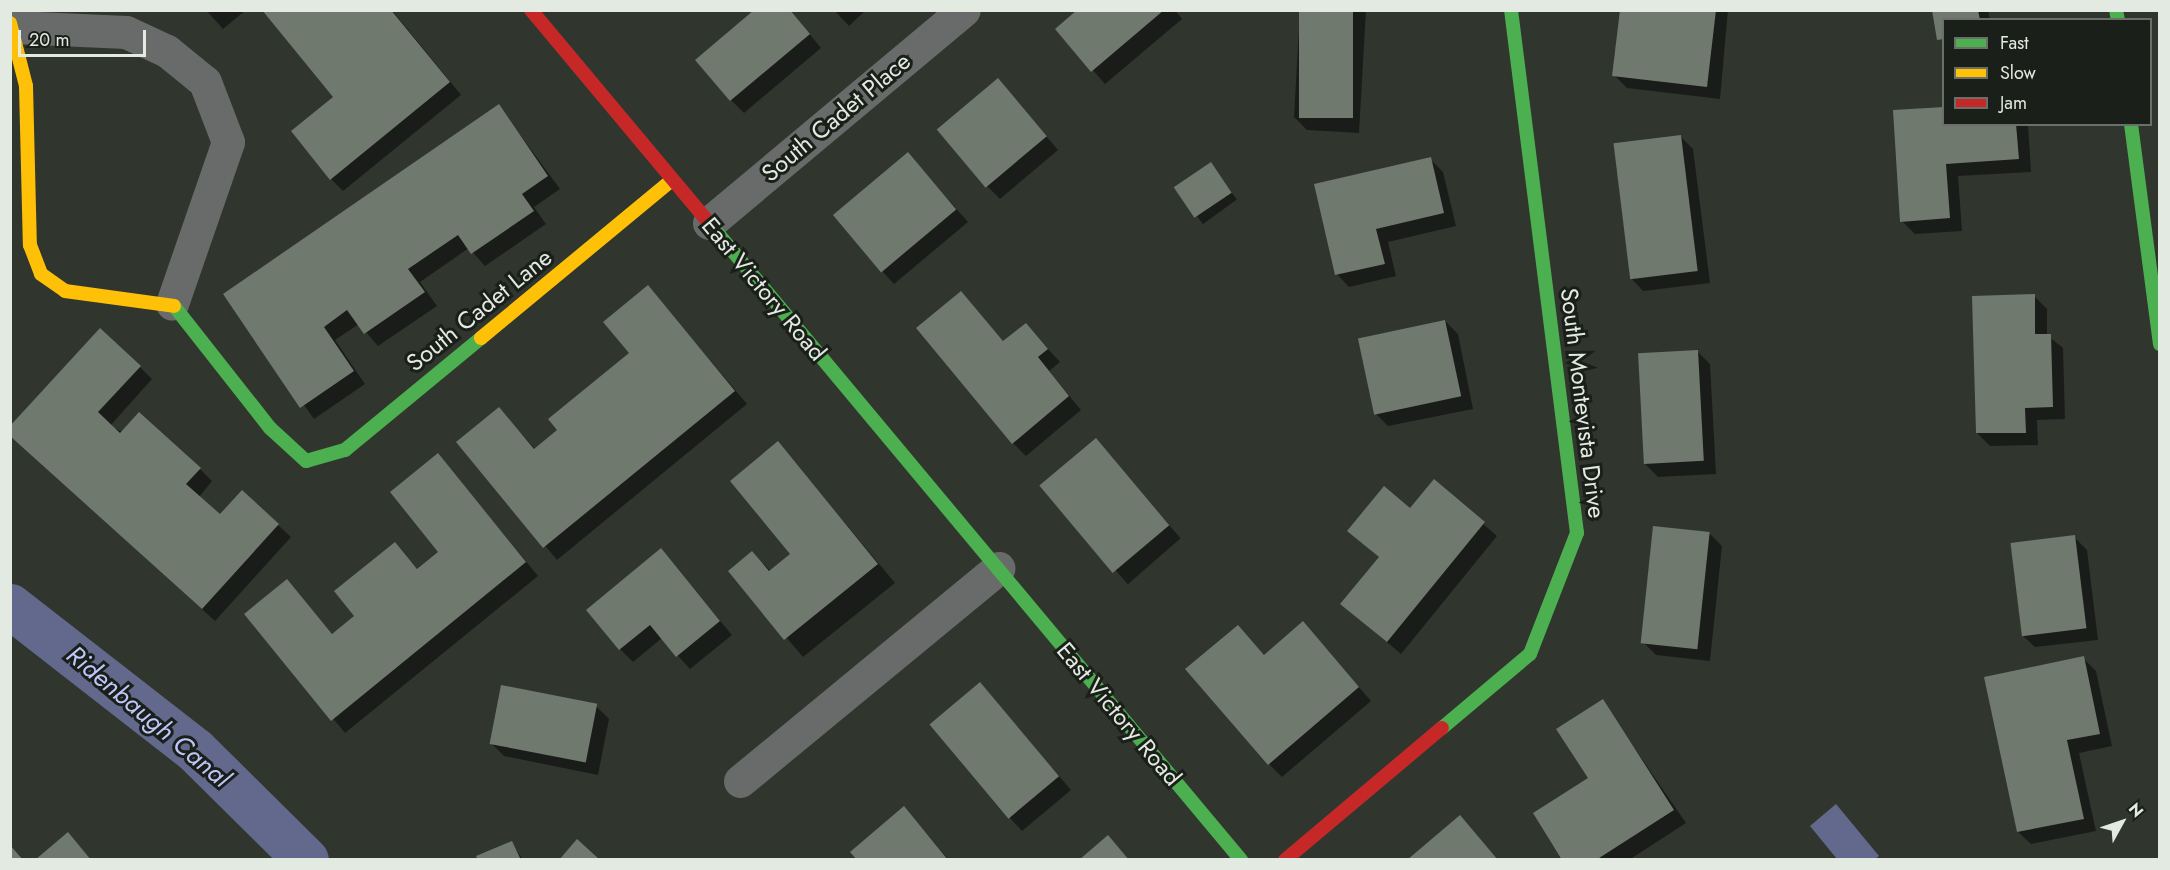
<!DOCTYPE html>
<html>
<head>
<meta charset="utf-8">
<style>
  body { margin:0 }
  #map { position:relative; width:2170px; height:870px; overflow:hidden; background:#30362e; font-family:Jost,sans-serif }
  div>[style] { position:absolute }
  .water>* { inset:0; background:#63698c }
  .shadow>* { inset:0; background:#0007; transform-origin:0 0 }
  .canal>* { height:45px; margin:-22.5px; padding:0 22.5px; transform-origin:22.5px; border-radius:22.5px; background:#63698c }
  .building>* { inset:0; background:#70796e; transform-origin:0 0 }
  .street>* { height:33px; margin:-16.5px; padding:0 16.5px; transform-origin:16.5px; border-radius:16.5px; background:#686b6a }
  .fast>* { height:14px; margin:-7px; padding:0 7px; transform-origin:7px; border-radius:7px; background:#4caf50 }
  .slow>* { height:14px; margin:-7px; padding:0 7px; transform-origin:7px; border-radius:7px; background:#ffc107 }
  .jam>* { height:14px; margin:-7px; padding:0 7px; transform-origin:7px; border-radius:7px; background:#c62828 }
  span { translate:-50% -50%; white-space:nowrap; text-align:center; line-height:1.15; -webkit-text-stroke:6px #1a1f19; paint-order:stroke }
  .street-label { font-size:24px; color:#e3eae1 }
  .water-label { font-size:26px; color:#bec6fa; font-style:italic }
  .frame { position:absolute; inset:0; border:12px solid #e3eae1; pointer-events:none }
  .legend { position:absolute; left:1942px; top:18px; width:210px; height:108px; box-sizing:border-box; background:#1a1f19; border:2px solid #6a7069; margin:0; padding:8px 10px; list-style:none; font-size:18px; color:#e3eae1 }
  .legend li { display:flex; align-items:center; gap:12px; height:30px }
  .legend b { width:30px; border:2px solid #6a7069 }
  .north { position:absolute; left:2092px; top:792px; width:60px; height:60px; -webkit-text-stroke:4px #1a1f19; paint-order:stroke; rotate:50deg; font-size:16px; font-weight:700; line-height:24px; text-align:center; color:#e3eae1 }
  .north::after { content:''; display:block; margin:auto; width:21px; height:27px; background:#e3eae1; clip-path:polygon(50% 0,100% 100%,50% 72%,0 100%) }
  .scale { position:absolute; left:18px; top:30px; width:128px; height:27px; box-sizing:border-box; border:3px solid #e3eae1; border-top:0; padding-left:8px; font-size:18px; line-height:21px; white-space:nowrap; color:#e3eae1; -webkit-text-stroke:4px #1a1f19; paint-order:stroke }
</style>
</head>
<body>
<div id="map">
  <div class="water">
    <div style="clip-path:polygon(1836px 804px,1879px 856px,1875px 859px,1837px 859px,1810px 826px)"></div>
  </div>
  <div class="shadow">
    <div style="clip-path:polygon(206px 10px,246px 10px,223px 29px)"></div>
    <div style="clip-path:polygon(264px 10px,392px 10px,461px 95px,343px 191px,331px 179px,335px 97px)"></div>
    <div style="clip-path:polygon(790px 10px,821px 48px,744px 113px,731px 100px)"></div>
    <div style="clip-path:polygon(834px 10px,866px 10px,849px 26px)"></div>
    <div style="clip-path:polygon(1079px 10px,1175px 10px,1182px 19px,1105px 84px,1057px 29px)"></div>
    <div style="clip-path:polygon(1300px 10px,1366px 10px,1359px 133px,1307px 130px,1294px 117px)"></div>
    <div style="clip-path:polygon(1621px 10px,1728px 10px,1720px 99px,1627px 88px,1614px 75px)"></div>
    <div style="clip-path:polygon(1933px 10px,1988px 10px,1990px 20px,1944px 20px,1944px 44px)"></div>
    <div style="clip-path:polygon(998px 80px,1058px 150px,1000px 199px,987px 186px)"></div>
    <div style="clip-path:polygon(499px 106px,560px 189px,534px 207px,546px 224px,485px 266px,469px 248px,420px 282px,437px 306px,378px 346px,359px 324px,335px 340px,365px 384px,314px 419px,225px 295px)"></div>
    <div style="clip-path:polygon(1944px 124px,2028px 124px,2031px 172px,1958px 176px,1962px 231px,1915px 234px,1902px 221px)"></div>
    <div style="clip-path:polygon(1681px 137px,1693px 149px,1710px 283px,1643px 291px,1631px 278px)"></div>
    <div style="clip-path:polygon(908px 154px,968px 222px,894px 284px,882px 271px)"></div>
    <div style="clip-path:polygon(1430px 159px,1443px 172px,1456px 226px,1388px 242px,1396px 276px,1349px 287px,1337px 274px)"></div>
    <div style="left:1211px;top:164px;width:44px;height:42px;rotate:54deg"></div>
    <div style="clip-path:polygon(648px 287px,747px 404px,557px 560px,458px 442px,499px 409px,536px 450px,560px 431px,631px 353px)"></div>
    <div style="clip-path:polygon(961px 293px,1004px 342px,1026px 325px,1060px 362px,1049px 371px,1081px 410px,1026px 456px,1013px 443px)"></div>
    <div style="clip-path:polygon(2034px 296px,2047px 309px,2047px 335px,2063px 348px,2065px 419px,2037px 420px,2038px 445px,1990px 446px,1977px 433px)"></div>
    <div style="clip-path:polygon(1445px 321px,1458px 334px,1473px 409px,1388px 426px,1375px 413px)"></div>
    <div style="clip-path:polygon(1697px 351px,1710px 364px,1716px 474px,1658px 477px,1645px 464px)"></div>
    <div style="clip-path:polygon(140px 367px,152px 379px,110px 426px,200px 469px,212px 481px,199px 497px,220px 517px,278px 525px,291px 537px,215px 621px,21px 444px)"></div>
    <div style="left:1096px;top:441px;width:129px;height:70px;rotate:49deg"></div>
    <div style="clip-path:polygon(778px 443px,895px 583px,803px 657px,730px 571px,752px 553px,771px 571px,792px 554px)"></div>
    <div style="clip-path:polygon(438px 455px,538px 576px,345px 733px,246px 614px,287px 581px,333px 635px,356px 616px,395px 544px,418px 570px,440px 552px)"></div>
    <div style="clip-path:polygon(1434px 481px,1497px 536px,1401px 654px,1342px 604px,1380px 558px,1349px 531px,1410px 510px)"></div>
    <div style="clip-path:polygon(1709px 533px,1722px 546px,1710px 661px,1656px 655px,1643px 642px)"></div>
    <div style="clip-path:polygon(2074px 537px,2087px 550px,2098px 640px,2035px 647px,2022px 635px)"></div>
    <div style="clip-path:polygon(661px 550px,732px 635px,690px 669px,662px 638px,633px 662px,620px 649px)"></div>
    <div style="clip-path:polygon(1303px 623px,1371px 701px,1282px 777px,1269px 764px,1238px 627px,1265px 656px)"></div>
    <div style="clip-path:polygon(2083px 658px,2096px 671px,2112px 746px,2079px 753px,2096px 831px,2031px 844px,2018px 832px)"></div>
    <div style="clip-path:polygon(980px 684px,1071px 790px,1022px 831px,1010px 818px)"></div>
    <div style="clip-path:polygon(1602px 701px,1686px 823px,1629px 860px,1564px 860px,1590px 779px)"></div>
    <div style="clip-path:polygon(596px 706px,609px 719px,598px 775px,504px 756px,491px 743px)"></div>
    <div style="clip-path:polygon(904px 808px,949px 860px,859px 860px)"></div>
    <div style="clip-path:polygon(512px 843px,523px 860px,479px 860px)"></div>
  </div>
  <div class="canal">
    <div style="left:10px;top:606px;width:234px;rotate:37.9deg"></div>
    <div style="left:195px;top:750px;width:156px;rotate:44.7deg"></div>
  </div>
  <div class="building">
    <div style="clip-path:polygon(262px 10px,391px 10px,450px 82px,330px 180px,291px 131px,333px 97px)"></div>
    <div style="clip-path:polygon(754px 10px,790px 10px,810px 34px,730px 101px,695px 60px)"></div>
    <div style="clip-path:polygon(1077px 10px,1164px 10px,1091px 72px,1055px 29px)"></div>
    <div style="left:1299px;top:10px;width:54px;height:108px"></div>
    <div style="clip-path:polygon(1620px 10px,1716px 10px,1707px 87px,1612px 76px)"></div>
    <div style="clip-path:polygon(1932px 10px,1978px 10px,1980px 20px,1944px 20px,1944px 39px,1937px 40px)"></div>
    <div style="left:998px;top:78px;width:76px;height:80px;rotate:50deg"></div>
    <div style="clip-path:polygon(499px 104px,548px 176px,522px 194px,534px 211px,471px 254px,458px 235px,408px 269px,425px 292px,364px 334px,347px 310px,324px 327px,354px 371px,300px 408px,223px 294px)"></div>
    <div style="clip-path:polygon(1944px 107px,1944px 124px,2016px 124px,2019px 159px,1946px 164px,1950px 218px,1900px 222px,1893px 110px)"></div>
    <div style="left:1681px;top:135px;width:137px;height:68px;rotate:83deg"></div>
    <div style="left:908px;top:152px;width:75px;height:98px;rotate:50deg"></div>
    <div style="clip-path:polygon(1431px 157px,1444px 213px,1376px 229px,1385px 264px,1335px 275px,1314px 184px)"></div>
    <div style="left:1211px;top:162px;width:37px;height:45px;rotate:56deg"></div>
    <div style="clip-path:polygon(648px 285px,735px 391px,543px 548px,456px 442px,499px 407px,534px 449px,557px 430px,548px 419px,629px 353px,603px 322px)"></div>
    <div style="clip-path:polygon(961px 291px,1003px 341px,1026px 323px,1048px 349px,1038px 357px,1069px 396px,1012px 444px,916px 328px)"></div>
    <div style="clip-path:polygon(2035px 294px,2035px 334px,2051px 334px,2053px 407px,2025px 408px,2026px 433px,1976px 433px,1972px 296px)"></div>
    <div style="left:1445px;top:320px;width:78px;height:89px;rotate:78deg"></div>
    <div style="clip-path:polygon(100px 328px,141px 366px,98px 412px,120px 433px,139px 412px,201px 468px,186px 484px,220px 514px,242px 490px,279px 524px,202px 609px,10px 436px,10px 426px)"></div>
    <div style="left:1698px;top:350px;width:111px;height:60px;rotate:87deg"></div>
    <div style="left:1096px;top:438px;width:114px;height:74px;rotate:50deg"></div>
    <div style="clip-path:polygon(778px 441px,878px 564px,784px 640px,728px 571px,752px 551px,769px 571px,790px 554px,730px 481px)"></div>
    <div style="clip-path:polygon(438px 453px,526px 562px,331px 721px,244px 614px,287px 579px,332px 634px,354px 616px,334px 591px,395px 542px,417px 569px,438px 552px,390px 492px)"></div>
    <div style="clip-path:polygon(1434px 479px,1485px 522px,1387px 642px,1340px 604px,1379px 557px,1347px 531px,1384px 486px,1410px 508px)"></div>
    <div style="left:1653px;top:526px;width:57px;height:118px;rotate:6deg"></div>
    <div style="left:2075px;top:535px;width:94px;height:65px;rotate:83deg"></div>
    <div style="clip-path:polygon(661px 548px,720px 621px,676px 657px,650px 625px,619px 650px,586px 610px)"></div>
    <div style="clip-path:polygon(1303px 621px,1359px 687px,1268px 765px,1185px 669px,1238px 625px,1264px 655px)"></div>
    <div style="clip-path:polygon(2084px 656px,2100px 734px,2067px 740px,2084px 819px,2017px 832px,1984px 677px)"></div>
    <div style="left:980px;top:682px;width:123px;height:66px;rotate:50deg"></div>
    <div style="left:501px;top:685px;width:98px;height:60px;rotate:11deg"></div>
    <div style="clip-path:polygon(1603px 699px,1674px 810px,1596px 860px,1562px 860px,1533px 813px,1588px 778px,1556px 729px)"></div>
    <div style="clip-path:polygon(904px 806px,948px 860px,857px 860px,850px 852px)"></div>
    <div style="clip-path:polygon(1460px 815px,1498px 860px,1407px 860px)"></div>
    <div style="clip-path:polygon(68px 832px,91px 860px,35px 860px)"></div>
    <div style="clip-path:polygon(1108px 835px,1129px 860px,1079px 860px)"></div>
    <div style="clip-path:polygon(577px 839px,600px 860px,559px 860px)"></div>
    <div style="clip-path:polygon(512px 841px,521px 860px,478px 860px,476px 856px)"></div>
    <div style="clip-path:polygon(10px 845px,23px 860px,10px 860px)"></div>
  </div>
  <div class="street">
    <div style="left:14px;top:27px;width:112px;rotate:2.6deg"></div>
    <div style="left:126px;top:32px;width:45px;rotate:24.9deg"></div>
    <div style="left:167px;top:51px;width:49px;rotate:39.2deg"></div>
    <div style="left:205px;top:82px;width:64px;rotate:69deg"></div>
    <div style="left:228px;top:142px;width:171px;rotate:109.1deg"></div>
    <div style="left:709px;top:223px;width:332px;rotate:-39.9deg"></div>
    <div style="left:740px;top:781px;width:335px;rotate:-39.5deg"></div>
  </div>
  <div class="fast">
    <div style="left:2116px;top:10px;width:10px;rotate:79deg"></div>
    <div style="left:2131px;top:124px;width:222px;rotate:82.5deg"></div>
    <div style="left:710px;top:224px;width:829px;rotate:50.14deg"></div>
    <div style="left:174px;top:306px;width:155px;rotate:51.8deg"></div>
    <div style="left:270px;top:428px;width:49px;rotate:42.5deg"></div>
    <div style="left:306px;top:461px;width:41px;rotate:-15.8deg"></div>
    <div style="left:345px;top:450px;width:176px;rotate:-39.5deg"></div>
    <div style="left:1442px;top:728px;width:115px;rotate:-40.1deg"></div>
    <div style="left:1530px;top:654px;width:130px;rotate:-68.8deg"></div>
    <div style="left:1577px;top:533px;width:527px;rotate:-97.19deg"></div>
  </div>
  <div class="slow">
    <div style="left:10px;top:23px;width:65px;rotate:75.7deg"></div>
    <div style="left:26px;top:86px;width:159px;rotate:88.6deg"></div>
    <div style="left:30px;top:245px;width:31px;rotate:69deg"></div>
    <div style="left:41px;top:274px;width:29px;rotate:35deg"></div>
    <div style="left:65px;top:291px;width:110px;rotate:7.8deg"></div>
    <div style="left:481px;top:338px;width:248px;rotate:-39.6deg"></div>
  </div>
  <div class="jam">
    <div style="left:531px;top:10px;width:279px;rotate:50.1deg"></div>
    <div style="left:1285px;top:860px;width:205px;rotate:-40.1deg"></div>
  </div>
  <div class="street-label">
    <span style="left:836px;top:117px;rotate:-40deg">South Cadet Place</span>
    <span style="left:764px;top:289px;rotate:50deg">East Victory Road</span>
    <span style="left:479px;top:310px;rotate:-39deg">South Cadet Lane</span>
    <span style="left:1583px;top:403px;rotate:83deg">South Montevista Drive</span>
    <span style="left:1119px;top:714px;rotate:50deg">East Victory Road</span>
  </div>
  <div class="water-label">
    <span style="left:148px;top:717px;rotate:40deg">Ridenbaugh Canal</span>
  </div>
  <div class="frame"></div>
  <ul class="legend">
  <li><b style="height:8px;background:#4caf50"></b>Fast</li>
  <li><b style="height:8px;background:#ffc107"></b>Slow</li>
  <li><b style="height:8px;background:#c62828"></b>Jam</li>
  </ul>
  <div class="north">N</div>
  <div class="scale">20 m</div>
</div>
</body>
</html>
